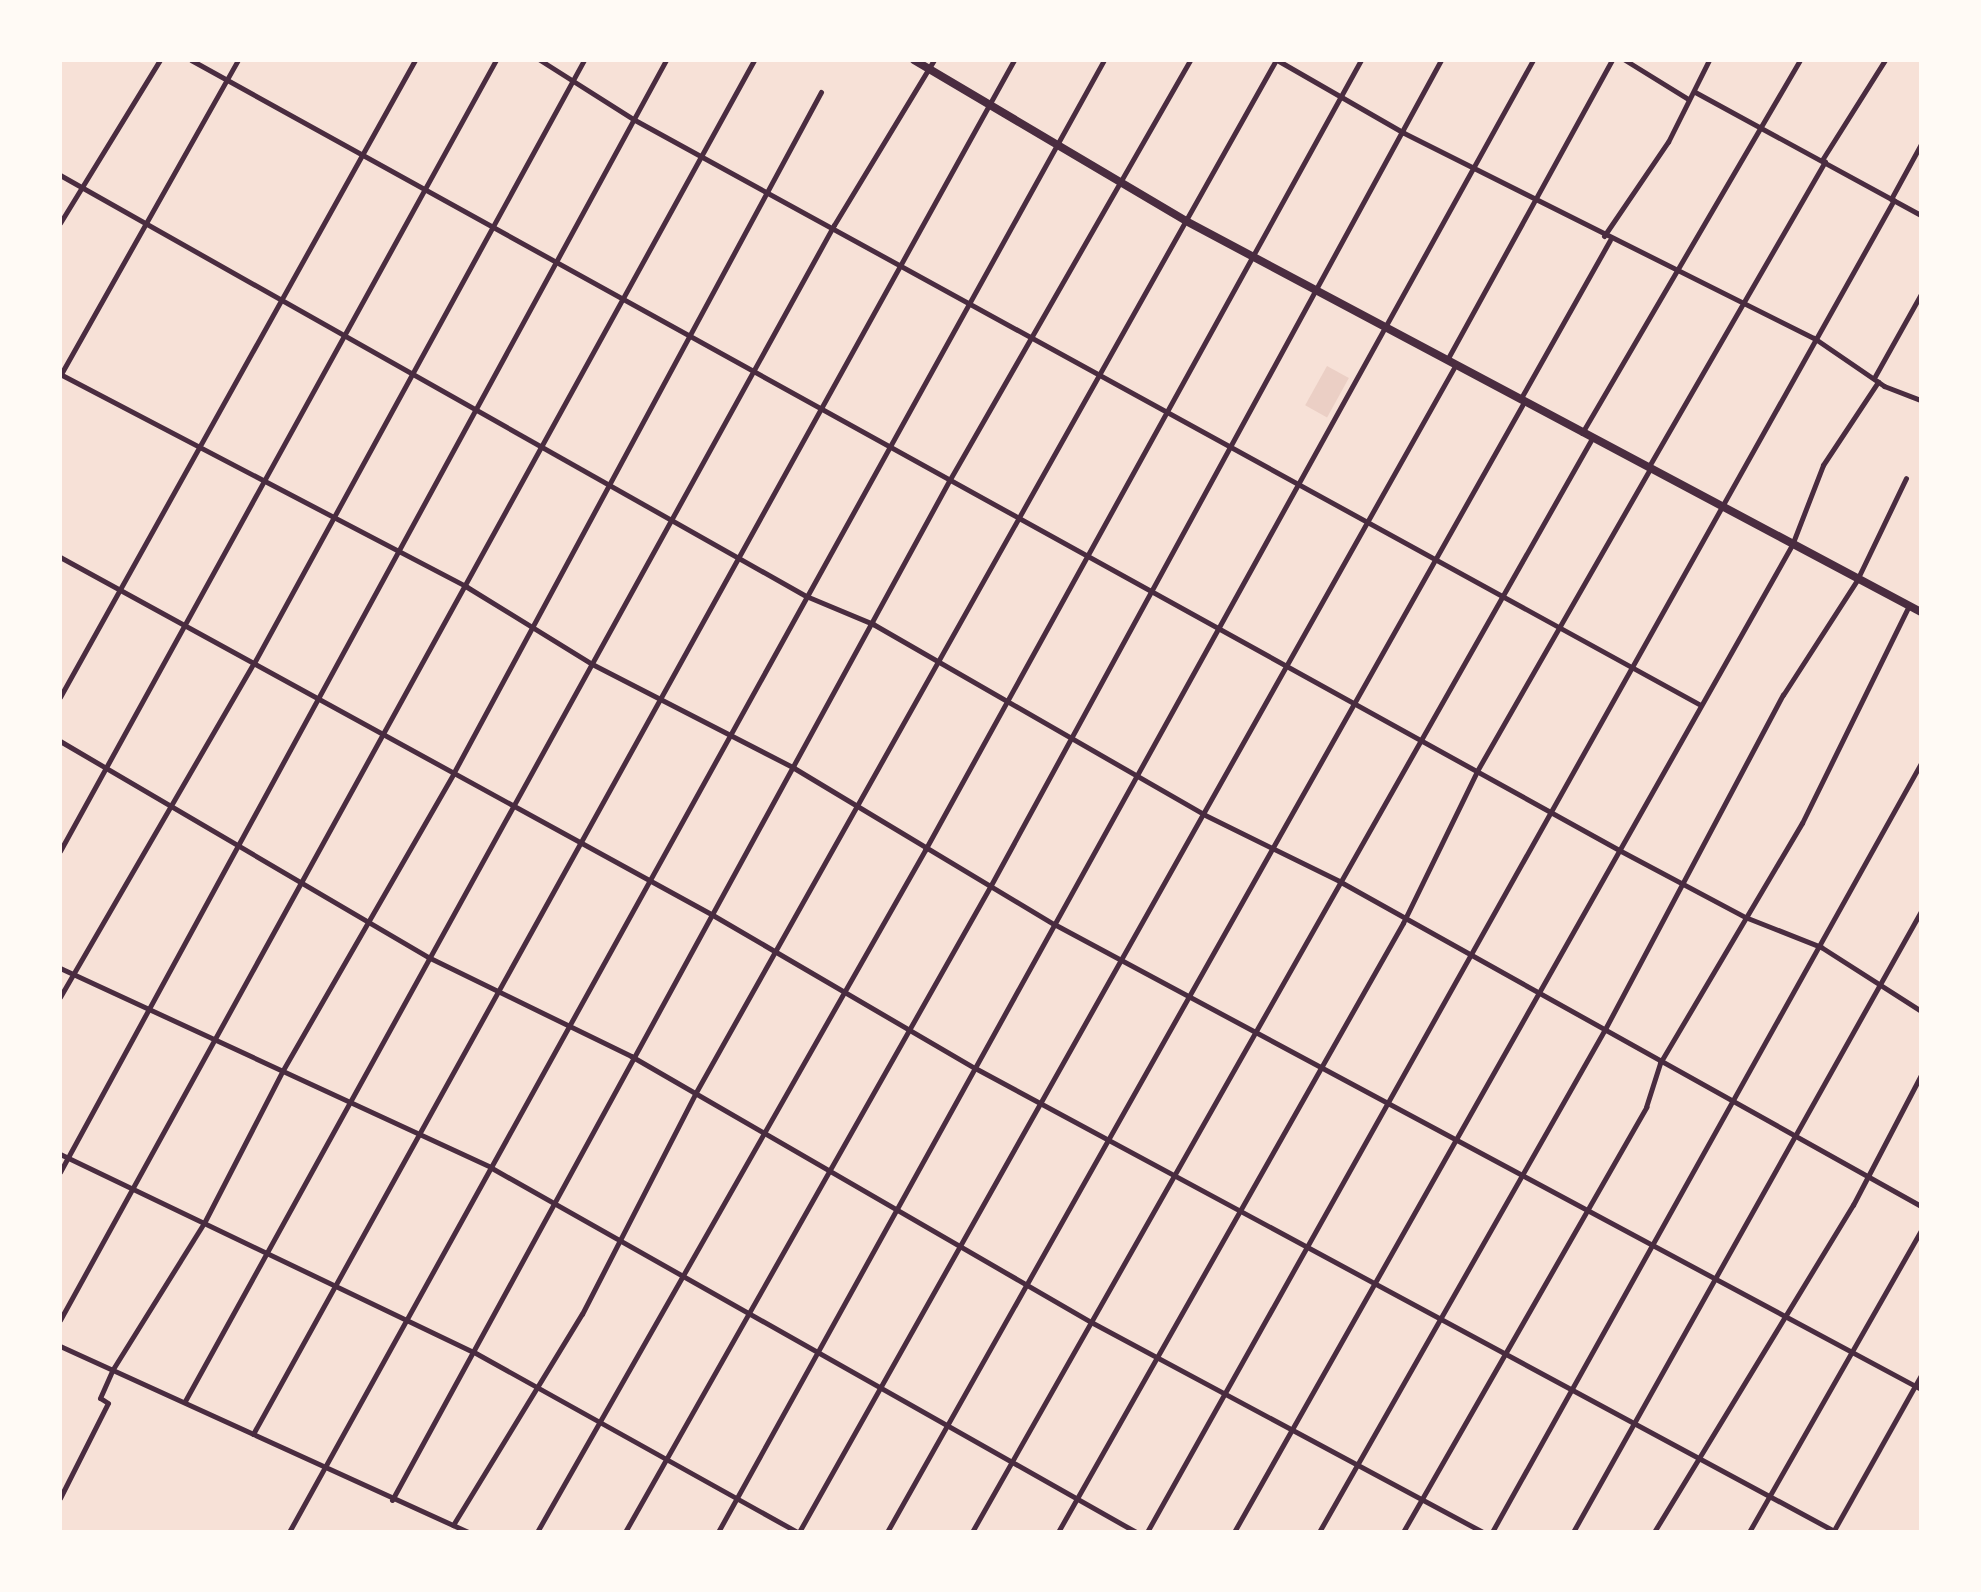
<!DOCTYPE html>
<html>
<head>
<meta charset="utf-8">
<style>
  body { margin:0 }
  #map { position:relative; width:1981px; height:1592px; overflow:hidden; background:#f7e1d7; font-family:"Source Sans 3",sans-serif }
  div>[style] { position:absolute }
  .green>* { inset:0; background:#ebcfc5; transform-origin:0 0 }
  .minor>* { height:5px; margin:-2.5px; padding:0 2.5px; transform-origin:2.5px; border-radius:2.5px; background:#4a2c40 }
  .secondary>* { height:8px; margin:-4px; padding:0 4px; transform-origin:4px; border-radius:4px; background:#4a2c40 }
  span { translate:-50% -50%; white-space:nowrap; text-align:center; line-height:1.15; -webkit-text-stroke:10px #fffaf5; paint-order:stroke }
  .frame { position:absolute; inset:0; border:62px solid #fffaf5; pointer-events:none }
</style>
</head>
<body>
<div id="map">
  <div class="green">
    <div style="left:1327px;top:366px;width:25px;height:45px;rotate:29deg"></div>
  </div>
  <div class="minor">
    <div style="left:191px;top:60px;width:1632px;rotate:28.95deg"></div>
    <div style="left:1619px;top:850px;width:143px;rotate:28deg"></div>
    <div style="left:1745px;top:917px;width:82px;rotate:21.5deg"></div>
    <div style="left:1821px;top:947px;width:119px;rotate:32.6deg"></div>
    <div style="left:540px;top:60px;width:110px;rotate:32.4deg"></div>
    <div style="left:633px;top:119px;width:1216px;rotate:28.76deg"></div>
    <div style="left:1277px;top:60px;width:146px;rotate:29.9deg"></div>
    <div style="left:1404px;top:133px;width:458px;rotate:26.6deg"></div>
    <div style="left:1814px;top:338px;width:85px;rotate:34.4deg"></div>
    <div style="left:1884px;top:386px;width:40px;rotate:21deg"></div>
    <div style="left:1625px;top:60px;width:74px;rotate:31.8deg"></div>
    <div style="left:1695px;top:92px;width:257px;rotate:28.6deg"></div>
    <div style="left:1822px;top:160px;width:118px;rotate:-57.8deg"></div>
    <div style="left:60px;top:175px;width:857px;rotate:29.44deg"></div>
    <div style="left:806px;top:596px;width:73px;rotate:22.7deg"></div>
    <div style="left:873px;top:624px;width:381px;rotate:29.9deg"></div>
    <div style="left:1203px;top:814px;width:152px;rotate:26.2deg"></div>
    <div style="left:1339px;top:881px;width:667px;rotate:29.18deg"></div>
    <div style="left:1891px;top:199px;width:63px;rotate:-61.4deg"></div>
    <div style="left:60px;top:223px;width:191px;rotate:-58.5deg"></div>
    <div style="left:1604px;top:236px;width:114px;rotate:-55.8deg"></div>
    <div style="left:1668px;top:142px;width:92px;rotate:-63.4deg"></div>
    <div style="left:1447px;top:360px;width:342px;rotate:-61.2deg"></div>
    <div style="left:60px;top:374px;width:459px;rotate:27.6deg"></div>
    <div style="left:467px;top:587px;width:147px;rotate:31.6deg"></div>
    <div style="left:592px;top:664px;width:227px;rotate:27.2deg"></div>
    <div style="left:794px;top:768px;width:303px;rotate:31deg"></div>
    <div style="left:1054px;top:924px;width:984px;rotate:28.21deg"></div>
    <div style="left:61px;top:374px;width:360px;rotate:-60.6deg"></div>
    <div style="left:1874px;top:378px;width:96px;rotate:-60.8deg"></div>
    <div style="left:1521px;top:398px;width:181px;rotate:-60.6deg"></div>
    <div style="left:1582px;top:433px;width:432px;rotate:-59.7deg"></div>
    <div style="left:1648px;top:468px;width:354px;rotate:-60deg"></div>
    <div style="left:60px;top:557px;width:742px;rotate:28.74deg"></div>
    <div style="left:711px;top:914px;width:306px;rotate:30.3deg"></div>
    <div style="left:975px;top:1068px;width:978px;rotate:28.32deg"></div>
    <div style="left:60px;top:697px;width:729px;rotate:-60.87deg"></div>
    <div style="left:60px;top:741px;width:427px;rotate:30.4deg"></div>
    <div style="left:428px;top:957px;width:226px;rotate:26deg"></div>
    <div style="left:631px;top:1056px;width:531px;rotate:30.04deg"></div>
    <div style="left:1091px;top:1322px;width:445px;rotate:28.2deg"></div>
    <div style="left:60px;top:851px;width:903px;rotate:-61.14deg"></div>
    <div style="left:60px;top:968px;width:474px;rotate:24.8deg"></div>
    <div style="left:490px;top:1167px;width:742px;rotate:29.47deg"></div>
    <div style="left:60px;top:997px;width:386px;rotate:-59.9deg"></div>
    <div style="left:254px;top:663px;width:687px;rotate:-61.31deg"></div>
    <div style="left:60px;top:1154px;width:457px;rotate:25.6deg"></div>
    <div style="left:472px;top:1351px;width:372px;rotate:29.1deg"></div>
    <div style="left:60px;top:1172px;width:1266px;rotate:-61.41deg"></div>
    <div style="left:60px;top:1320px;width:1438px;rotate:-61.15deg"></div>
    <div style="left:60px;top:1346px;width:448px;rotate:24.5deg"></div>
    <div style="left:185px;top:1401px;width:1343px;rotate:-61.11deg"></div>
    <div style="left:834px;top:225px;width:193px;rotate:-58.8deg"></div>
    <div style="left:253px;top:1434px;width:1571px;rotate:-61.02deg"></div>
    <div style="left:60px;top:1498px;width:106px;rotate:-63.2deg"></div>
    <div style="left:108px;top:1403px;width:9px;rotate:-148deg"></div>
    <div style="left:100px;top:1398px;width:32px;rotate:-66deg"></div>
    <div style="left:113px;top:1369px;width:172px;rotate:-58.1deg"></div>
    <div style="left:204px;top:1223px;width:172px;rotate:-62.7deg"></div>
    <div style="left:283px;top:1070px;width:341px;rotate:-60.1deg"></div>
    <div style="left:453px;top:774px;width:775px;rotate:-61.65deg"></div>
    <div style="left:392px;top:1500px;width:1161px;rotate:-61.34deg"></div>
    <div style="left:949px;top:481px;width:485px;rotate:-60.2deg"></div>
    <div style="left:453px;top:1525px;width:247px;rotate:-58.6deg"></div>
    <div style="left:582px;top:1314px;width:247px;rotate:-62.8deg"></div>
    <div style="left:695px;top:1094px;width:1186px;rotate:-60.67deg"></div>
    <div style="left:289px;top:1532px;width:1683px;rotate:-61.03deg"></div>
    <div style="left:537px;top:1532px;width:785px;rotate:-60.36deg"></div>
    <div style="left:925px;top:850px;width:902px;rotate:-61.11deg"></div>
    <div style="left:625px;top:1532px;width:743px;rotate:-60.5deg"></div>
    <div style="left:991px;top:885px;width:940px;rotate:-61.39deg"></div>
    <div style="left:718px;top:1532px;width:1683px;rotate:-61.03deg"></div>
    <div style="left:799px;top:1532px;width:1340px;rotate:-60.64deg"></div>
    <div style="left:887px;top:1532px;width:1297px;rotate:-60.59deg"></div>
    <div style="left:972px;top:1532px;width:1255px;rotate:-60.45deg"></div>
    <div style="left:1058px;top:1532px;width:700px;rotate:-60.47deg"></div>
    <div style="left:1403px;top:923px;width:169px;rotate:-64deg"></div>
    <div style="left:1477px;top:771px;width:348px;rotate:-60.2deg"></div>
    <div style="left:1147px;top:1532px;width:1527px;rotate:-60.72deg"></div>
    <div style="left:1234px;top:1532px;width:1134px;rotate:-60.52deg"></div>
    <div style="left:1792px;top:545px;width:86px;rotate:-68.8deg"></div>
    <div style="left:1823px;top:465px;width:100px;rotate:-56.5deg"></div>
    <div style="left:1319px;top:1532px;width:576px;rotate:-60.37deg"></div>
    <div style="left:1604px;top:1031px;width:381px;rotate:-62deg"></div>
    <div style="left:1783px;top:695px;width:137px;rotate:-57.2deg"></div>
    <div style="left:1857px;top:580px;width:113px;rotate:-64.3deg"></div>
    <div style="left:1403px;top:1532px;width:490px;rotate:-60.2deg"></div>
    <div style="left:1646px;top:1107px;width:46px;rotate:-72.3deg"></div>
    <div style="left:1660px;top:1063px;width:279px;rotate:-59.4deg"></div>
    <div style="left:1802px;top:823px;width:242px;rotate:-63.8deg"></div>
    <div style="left:1492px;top:1532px;width:881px;rotate:-60.84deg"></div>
    <div style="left:1573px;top:1532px;width:712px;rotate:-60.73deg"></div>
    <div style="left:1654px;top:1532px;width:383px;rotate:-58.7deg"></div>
    <div style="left:1853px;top:1205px;width:147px;rotate:-62.4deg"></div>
    <div style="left:1749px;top:1532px;width:347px;rotate:-60.3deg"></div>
    <div style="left:1833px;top:1532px;width:180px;rotate:-60.7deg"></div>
  </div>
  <div class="secondary">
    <div style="left:914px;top:60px;width:316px;rotate:30.6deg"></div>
    <div style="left:1186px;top:221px;width:833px;rotate:28.01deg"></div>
  </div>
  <div class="frame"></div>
</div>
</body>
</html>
